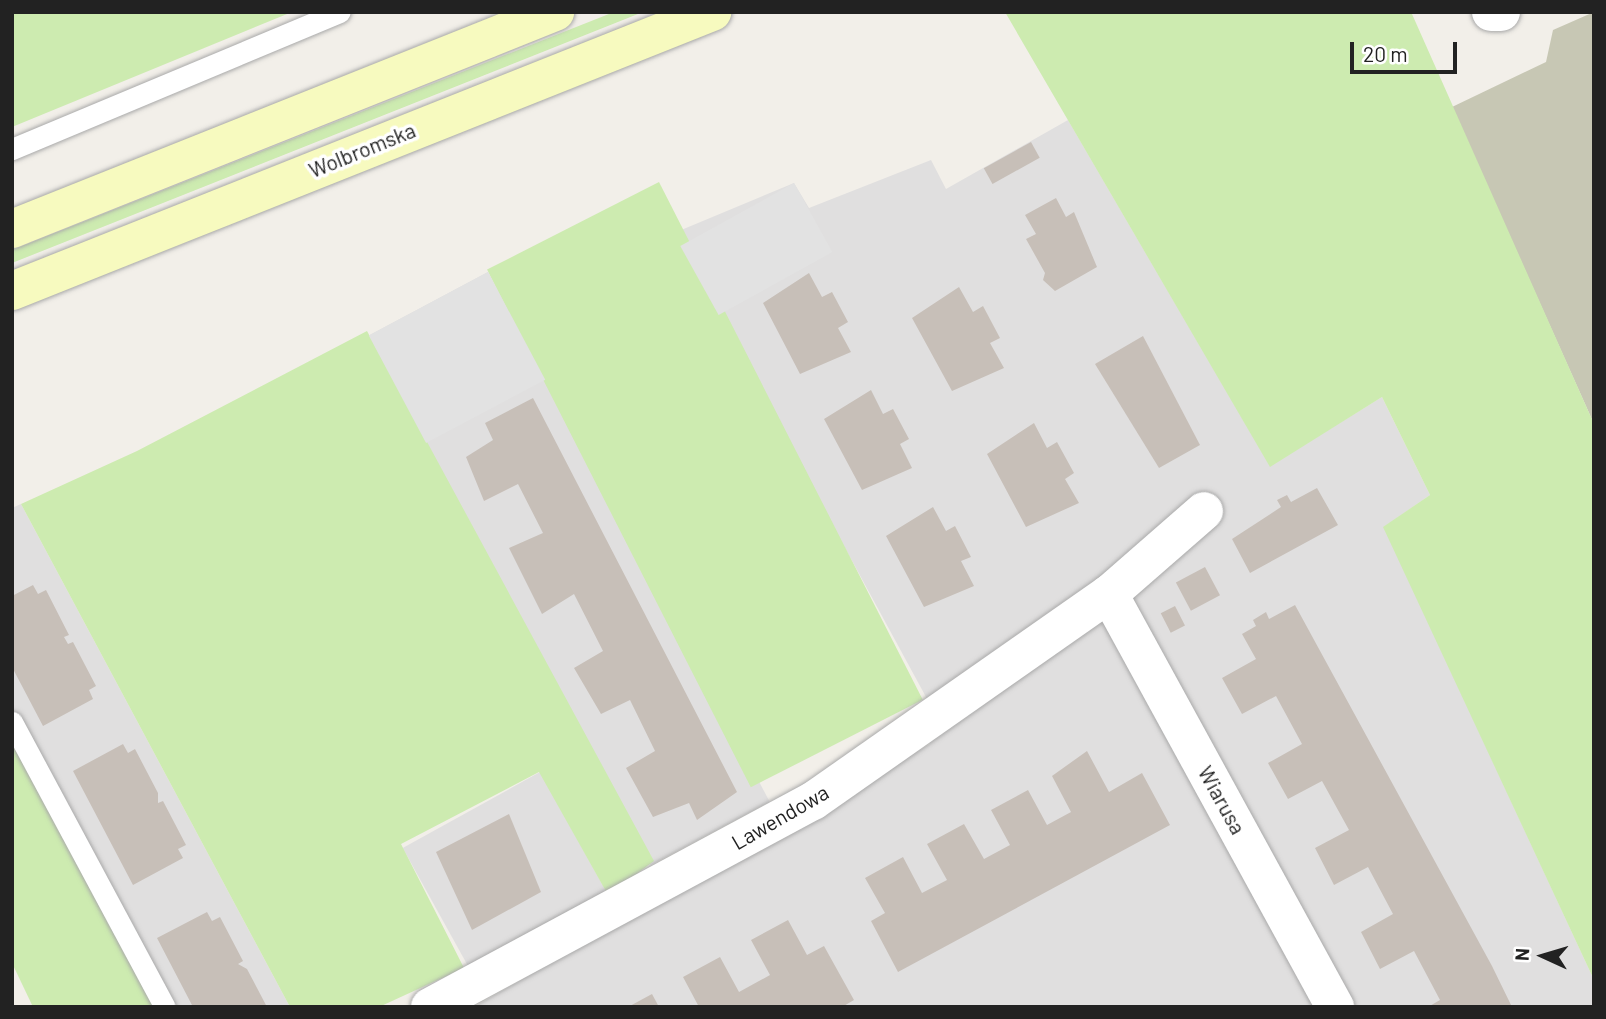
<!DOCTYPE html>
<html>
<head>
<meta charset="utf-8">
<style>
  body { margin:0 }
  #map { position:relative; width:1606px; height:1019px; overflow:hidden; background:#f2efe9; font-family:Barlow,sans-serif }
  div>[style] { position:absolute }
  .residential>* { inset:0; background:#e0dfdf; transform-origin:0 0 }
  .construction>* { inset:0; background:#c7c7b4 }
  .grass>* { inset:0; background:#cdebb0; transform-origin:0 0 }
  .parking>* { inset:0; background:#e2e2e2; transform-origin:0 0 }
  .building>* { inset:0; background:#c7bfb8; transform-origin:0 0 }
  .roads { filter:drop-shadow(0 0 2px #a9a9a9) drop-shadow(0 0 2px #a9a9a9) }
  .lane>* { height:21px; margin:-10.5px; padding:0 10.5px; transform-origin:10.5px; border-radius:10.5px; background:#fff }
  .street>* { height:38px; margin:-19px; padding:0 19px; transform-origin:19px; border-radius:19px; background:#fff }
  .secondary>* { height:38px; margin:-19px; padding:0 19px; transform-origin:19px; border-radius:19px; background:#f7fabf }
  span { translate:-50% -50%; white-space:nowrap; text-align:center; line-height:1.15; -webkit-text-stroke:7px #fff; paint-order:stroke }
  .street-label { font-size:21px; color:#222 }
  .frame { position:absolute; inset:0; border:14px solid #222; pointer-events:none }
  .north { position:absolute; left:1508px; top:921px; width:70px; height:70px; -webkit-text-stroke:5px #fff; paint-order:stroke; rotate:274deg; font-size:19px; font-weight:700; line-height:28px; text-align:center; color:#222 }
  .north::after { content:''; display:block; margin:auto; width:24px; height:32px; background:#222; clip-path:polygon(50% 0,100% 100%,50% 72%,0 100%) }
  .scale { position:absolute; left:1350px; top:42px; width:107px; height:32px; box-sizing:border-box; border:4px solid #222; border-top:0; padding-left:9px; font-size:21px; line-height:24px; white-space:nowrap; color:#222; -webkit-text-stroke:5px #fff; paint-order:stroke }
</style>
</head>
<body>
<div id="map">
  <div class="residential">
    <div style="clip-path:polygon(1068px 120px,1270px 466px,1382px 397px,1430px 495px,1384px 527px,1594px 980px,1594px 1007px,474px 1007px,930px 744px,926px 697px,674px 233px,794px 183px,809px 208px,931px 160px,946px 189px)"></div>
    <div style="left:488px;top:272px;width:600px;height:135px;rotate:62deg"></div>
    <div style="clip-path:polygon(21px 504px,290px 1007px,159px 1007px,12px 742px,12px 508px)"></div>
    <div style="left:540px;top:772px;width:141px;height:157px;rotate:61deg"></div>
  </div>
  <div class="construction">
    <div style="clip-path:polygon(1594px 12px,1594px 424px,1452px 107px,1546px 62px,1553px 30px)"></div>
  </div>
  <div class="grass">
    <div style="clip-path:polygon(12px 12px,292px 12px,12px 127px)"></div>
    <div style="clip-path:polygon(614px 12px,643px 12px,12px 263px,12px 250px)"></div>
    <div style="clip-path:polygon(1005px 12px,1412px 14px,1594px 424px,1594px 980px,1383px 527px,1430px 495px,1382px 397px,1270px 467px)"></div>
    <div style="left:659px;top:182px;width:581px;height:193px;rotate:63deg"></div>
    <div style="clip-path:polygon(367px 331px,654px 861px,608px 895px,539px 772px,401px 844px,464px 968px,379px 1007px,290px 1007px,21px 504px,137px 451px)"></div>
    <div style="clip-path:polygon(12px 742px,159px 1007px,33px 1007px,12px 963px)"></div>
  </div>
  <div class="parking">
    <div style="left:794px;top:183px;width:79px;height:130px;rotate:61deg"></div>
    <div style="left:488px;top:272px;width:122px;height:135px;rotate:62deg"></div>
  </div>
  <div class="building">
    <div style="left:1031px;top:142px;width:18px;height:54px;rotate:61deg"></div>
    <div style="clip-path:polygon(1056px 198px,1066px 217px,1074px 212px,1097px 267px,1055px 291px,1043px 280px,1045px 273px,1026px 239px,1036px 234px,1025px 215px)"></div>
    <div style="clip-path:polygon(809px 273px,822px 297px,832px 292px,848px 322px,838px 328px,851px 352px,800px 374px,763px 303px)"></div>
    <div style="clip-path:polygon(959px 287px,973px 312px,983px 306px,1000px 338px,990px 343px,1004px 368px,952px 391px,912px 318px)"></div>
    <div style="clip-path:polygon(1143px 336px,1200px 445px,1159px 468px,1095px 364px)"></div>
    <div style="clip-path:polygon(871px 390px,883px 414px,893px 409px,909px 439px,900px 444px,912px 468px,862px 490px,824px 419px)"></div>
    <div style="clip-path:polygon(533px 398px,737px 792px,697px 820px,689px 803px,653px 817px,626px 768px,655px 751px,630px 700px,601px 714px,574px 668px,603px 651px,574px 594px,542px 614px,509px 548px,543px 533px,518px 484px,484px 501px,466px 457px,493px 440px,485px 423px)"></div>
    <div style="clip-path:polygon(1034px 423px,1047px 448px,1057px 442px,1074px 473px,1065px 479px,1079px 503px,1026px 527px,987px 454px)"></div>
    <div style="clip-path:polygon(1317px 488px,1338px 525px,1250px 573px,1232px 539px,1281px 507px,1277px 500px,1287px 495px,1291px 502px)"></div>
    <div style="clip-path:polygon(933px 507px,946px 531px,955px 526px,971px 557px,961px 561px,974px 586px,924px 607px,886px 536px)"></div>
    <div style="left:1205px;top:567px;width:32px;height:33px;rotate:62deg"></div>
    <div style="clip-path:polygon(33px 585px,38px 594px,46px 590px,69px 635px,64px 637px,68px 644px,73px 642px,96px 686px,89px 690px,93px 699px,43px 726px,12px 667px,12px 596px)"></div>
    <div style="clip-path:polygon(1295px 605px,1492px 966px,1512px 1007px,1428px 1007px,1440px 1000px,1414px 951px,1380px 969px,1361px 932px,1393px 914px,1368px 867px,1334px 885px,1315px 848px,1349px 830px,1322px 781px,1288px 799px,1268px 763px,1302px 744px,1276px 696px,1242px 714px,1222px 678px,1256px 659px,1242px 634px,1256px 626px,1253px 620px,1266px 612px,1269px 619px)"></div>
    <div style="left:1175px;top:606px;width:22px;height:16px;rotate:63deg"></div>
    <div style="clip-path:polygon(123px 744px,128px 753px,135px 749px,158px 793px,158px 803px,163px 801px,186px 845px,178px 849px,183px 858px,133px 885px,73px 771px)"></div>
    <div style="clip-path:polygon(1087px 751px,1109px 792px,1142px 773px,1170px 825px,898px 972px,871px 921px,885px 913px,865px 878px,903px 857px,922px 893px,947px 880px,927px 844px,964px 824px,984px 859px,1010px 845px,991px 810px,1028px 790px,1047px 825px,1071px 812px,1052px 776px)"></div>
    <div style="clip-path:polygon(509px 814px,541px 892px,472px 930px,436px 852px)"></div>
    <div style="clip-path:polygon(207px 912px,212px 921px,220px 917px,243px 961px,238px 964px,247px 969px,267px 1007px,193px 1007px,157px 938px)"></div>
    <div style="clip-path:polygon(788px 920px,807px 955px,824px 946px,854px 1000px,842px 1007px,699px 1007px,683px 977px,720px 957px,739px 992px,770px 975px,751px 940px)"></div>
    <div style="clip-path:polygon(652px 994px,659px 1007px,628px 1007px)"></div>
  </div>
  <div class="roads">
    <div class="lane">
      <div style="left:12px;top:149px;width:355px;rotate:-22.7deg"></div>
      <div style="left:12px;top:722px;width:323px;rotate:61.8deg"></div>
    </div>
    <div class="street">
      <div style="left:1491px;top:12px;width:10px"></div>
      <div style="left:1109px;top:594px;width:471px;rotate:61.3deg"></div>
      <div style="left:430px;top:1007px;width:435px;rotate:-28.3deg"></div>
      <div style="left:813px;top:801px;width:361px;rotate:-35deg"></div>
      <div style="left:1109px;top:594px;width:126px;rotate:-41.1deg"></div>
    </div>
    <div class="secondary">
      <div style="left:12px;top:229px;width:585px;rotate:-21.78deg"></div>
      <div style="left:12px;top:291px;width:754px;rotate:-21.73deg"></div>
    </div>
  </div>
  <div class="street-label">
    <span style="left:362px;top:150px;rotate:-22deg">Wolbromska</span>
    <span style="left:1222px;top:800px;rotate:61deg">Wiarusa</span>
    <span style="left:780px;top:817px;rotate:-30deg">Lawendowa</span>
  </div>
  <div class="frame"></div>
  <div class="north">N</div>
  <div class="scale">20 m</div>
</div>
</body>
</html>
